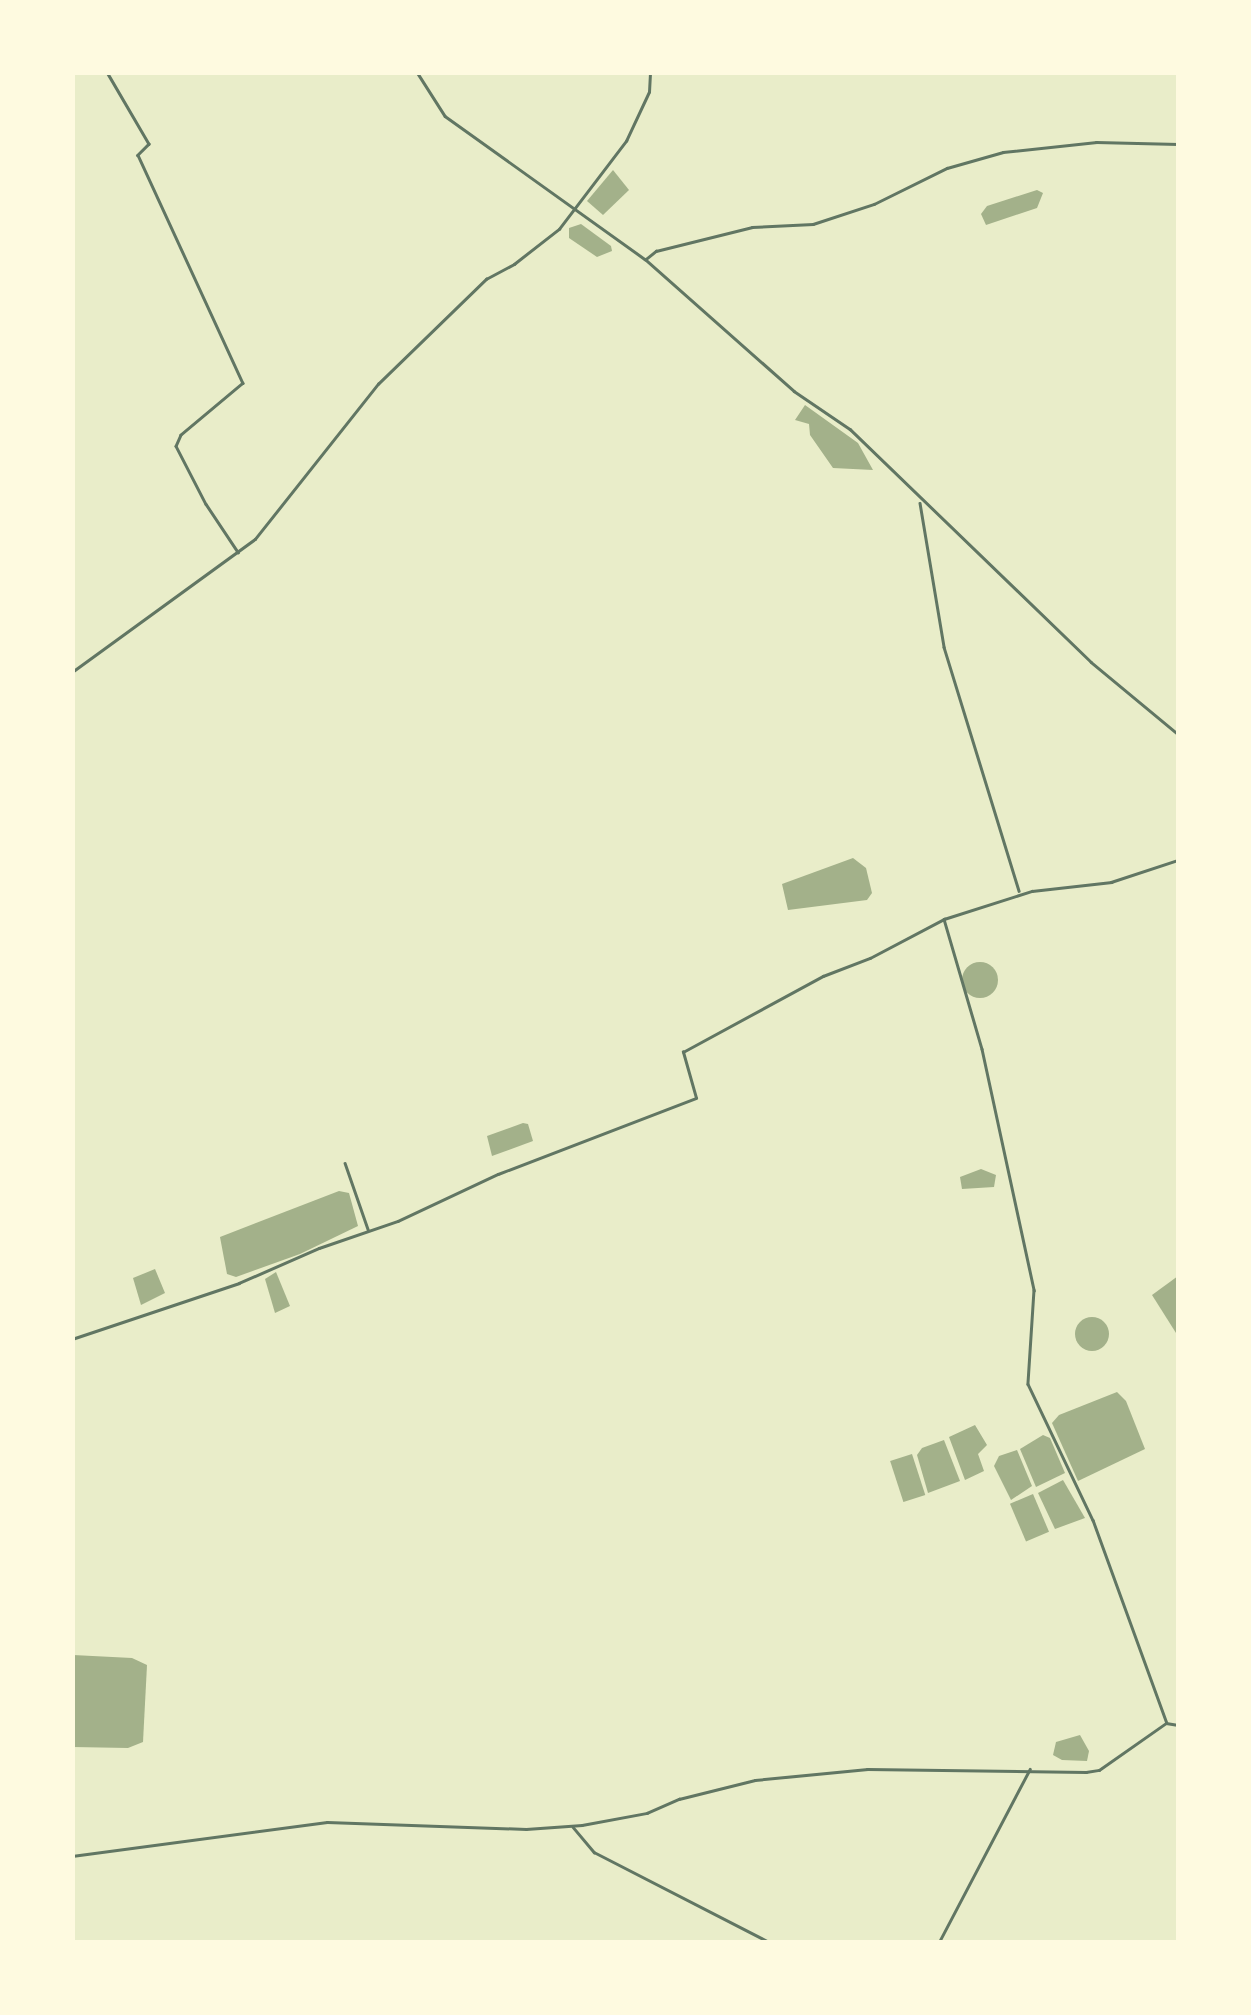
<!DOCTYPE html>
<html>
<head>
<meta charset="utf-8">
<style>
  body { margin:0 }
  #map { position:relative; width:1251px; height:2015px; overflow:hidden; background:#e9edc9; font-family:"Sofia Sans Condensed",sans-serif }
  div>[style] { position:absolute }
  .water>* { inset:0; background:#a3b18a; transform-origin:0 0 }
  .round { border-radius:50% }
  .minor>* { height:2.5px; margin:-1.25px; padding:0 1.25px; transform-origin:1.25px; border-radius:1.25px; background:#617663 }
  span { translate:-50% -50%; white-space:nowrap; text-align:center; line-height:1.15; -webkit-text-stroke:8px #fefae0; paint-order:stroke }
  .frame { position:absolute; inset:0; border:75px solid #fefae0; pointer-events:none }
</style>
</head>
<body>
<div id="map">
  <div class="water">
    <div style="clip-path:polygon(613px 170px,629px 190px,603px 215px,587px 201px)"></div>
    <div style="clip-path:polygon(1037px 190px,1043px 193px,1037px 208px,986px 225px,981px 214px,987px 206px)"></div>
    <div style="clip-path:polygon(581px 224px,611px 246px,612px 251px,597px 257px,569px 238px,569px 228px)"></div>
    <div style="clip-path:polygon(805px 405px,858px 443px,873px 470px,833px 468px,810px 435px,809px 424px,795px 420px)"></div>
    <div style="clip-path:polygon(853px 858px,866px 868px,872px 893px,867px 900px,788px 910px,782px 884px)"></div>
    <div class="round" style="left:962px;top:962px;width:36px;height:36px"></div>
    <div style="clip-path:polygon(523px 1123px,528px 1124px,533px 1141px,492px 1156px,487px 1136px)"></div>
    <div style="clip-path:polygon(981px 1169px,996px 1175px,994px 1187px,962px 1189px,960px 1177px)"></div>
    <div style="clip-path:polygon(339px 1191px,349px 1193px,358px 1226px,300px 1254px,236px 1277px,227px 1274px,220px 1237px)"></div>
    <div style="clip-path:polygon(155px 1269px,165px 1293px,141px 1305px,133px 1278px)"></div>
    <div style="clip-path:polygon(276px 1272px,290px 1306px,275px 1313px,265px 1279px)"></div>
    <div style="clip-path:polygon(1178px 1276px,1178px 1332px,1176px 1333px,1152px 1295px)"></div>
    <div class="round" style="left:1075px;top:1317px;width:34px;height:34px"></div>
    <div style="clip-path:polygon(1117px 1392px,1126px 1401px,1145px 1449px,1078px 1481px,1052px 1423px,1059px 1415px)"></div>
    <div style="clip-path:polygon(975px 1425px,987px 1445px,978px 1454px,984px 1471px,965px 1480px,949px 1437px)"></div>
    <div style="clip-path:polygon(1043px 1435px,1050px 1438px,1065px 1473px,1036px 1487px,1020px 1449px)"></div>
    <div style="clip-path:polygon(944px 1440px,960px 1481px,928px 1493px,917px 1455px,922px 1448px)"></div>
    <div style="clip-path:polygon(1017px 1450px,1032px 1486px,1011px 1500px,994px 1466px,999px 1456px)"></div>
    <div style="left:912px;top:1454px;width:43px;height:23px;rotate:72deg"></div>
    <div style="clip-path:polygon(1063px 1480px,1085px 1518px,1055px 1529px,1038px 1493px)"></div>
    <div style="left:1033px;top:1494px;width:41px;height:25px;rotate:67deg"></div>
    <div style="clip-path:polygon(73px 1655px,132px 1658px,147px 1665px,143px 1742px,128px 1748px,73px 1747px)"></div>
    <div style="clip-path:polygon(1080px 1735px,1089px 1751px,1087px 1761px,1062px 1760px,1053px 1755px,1056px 1742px)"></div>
  </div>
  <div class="minor">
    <div style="left:107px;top:72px;width:83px;rotate:59.7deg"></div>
    <div style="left:149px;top:144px;width:16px;rotate:135deg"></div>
    <div style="left:138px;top:155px;width:251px;rotate:65.3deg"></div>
    <div style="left:243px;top:383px;width:81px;rotate:140deg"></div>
    <div style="left:181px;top:435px;width:12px;rotate:114deg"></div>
    <div style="left:176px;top:446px;width:65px;rotate:62.7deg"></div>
    <div style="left:206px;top:504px;width:58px;rotate:56.3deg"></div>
    <div style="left:417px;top:72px;width:52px;rotate:57.5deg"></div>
    <div style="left:445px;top:116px;width:246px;rotate:35.6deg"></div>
    <div style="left:645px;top:259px;width:199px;rotate:41.5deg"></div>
    <div style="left:794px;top:391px;width:68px;rotate:34.2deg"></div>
    <div style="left:850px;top:429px;width:335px;rotate:44deg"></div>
    <div style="left:1091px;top:662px;width:113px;rotate:39.6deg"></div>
    <div style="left:646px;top:259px;width:13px;rotate:-39deg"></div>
    <div style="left:656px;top:251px;width:99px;rotate:-14deg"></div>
    <div style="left:752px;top:227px;width:61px;rotate:-2.8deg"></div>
    <div style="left:813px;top:224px;width:64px;rotate:-18.2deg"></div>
    <div style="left:874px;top:204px;width:81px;rotate:-26.3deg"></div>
    <div style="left:947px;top:168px;width:58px;rotate:-15.9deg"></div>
    <div style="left:1003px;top:152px;width:94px;rotate:-6.1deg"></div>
    <div style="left:1096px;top:142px;width:82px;rotate:1.4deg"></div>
    <div style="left:920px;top:503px;width:146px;rotate:80.5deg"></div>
    <div style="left:944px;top:647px;width:255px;rotate:72.9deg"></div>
    <div style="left:72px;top:672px;width:226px;rotate:-36deg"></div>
    <div style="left:255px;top:539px;width:198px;rotate:-51.6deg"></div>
    <div style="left:378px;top:384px;width:151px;rotate:-44.2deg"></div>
    <div style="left:486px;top:279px;width:32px;rotate:-28deg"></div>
    <div style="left:514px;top:264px;width:57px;rotate:-37.9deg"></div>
    <div style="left:559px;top:229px;width:111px;rotate:-52.7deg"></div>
    <div style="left:626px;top:141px;width:54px;rotate:-64.9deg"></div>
    <div style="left:649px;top:92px;width:20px;rotate:-87deg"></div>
    <div style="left:944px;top:919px;width:135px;rotate:73.7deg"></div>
    <div style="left:982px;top:1049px;width:247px;rotate:77.8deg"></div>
    <div style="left:1034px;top:1290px;width:94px;rotate:93.7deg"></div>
    <div style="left:1028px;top:1384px;width:151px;rotate:64.5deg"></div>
    <div style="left:1093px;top:1520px;width:214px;rotate:70deg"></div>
    <div style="left:345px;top:1163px;width:70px;rotate:70.8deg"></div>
    <div style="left:72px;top:1339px;width:176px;rotate:-18.5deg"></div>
    <div style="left:239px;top:1283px;width:87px;rotate:-23.6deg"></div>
    <div style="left:319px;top:1248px;width:83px;rotate:-18.9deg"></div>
    <div style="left:398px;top:1221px;width:110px;rotate:-25.2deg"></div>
    <div style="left:498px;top:1174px;width:212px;rotate:-21deg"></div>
    <div style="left:696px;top:1098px;width:48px;rotate:-105.8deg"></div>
    <div style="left:683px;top:1052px;width:159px;rotate:-28.5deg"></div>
    <div style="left:823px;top:976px;width:50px;rotate:-21deg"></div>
    <div style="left:870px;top:958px;width:84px;rotate:-27.8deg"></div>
    <div style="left:944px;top:919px;width:92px;rotate:-17.7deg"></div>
    <div style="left:1032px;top:891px;width:80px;rotate:-6.5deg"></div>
    <div style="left:1111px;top:882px;width:71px;rotate:-18.2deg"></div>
    <div style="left:573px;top:1827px;width:33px;rotate:50deg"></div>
    <div style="left:594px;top:1852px;width:197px;rotate:27.2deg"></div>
    <div style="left:72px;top:1856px;width:257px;rotate:-7.6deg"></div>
    <div style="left:327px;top:1822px;width:199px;rotate:2deg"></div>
    <div style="left:526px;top:1829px;width:56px;rotate:-4.1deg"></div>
    <div style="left:582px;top:1825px;width:66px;rotate:-10.5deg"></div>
    <div style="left:647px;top:1813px;width:35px;rotate:-24deg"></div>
    <div style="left:679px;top:1799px;width:78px;rotate:-14deg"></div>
    <div style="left:755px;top:1780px;width:113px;rotate:-5.6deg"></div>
    <div style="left:867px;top:1769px;width:219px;rotate:0.8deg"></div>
    <div style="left:1086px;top:1772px;width:13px;rotate:-9deg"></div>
    <div style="left:1099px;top:1770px;width:82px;rotate:-35deg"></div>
    <div style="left:1166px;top:1723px;width:12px;rotate:9deg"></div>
    <div style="left:939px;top:1942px;width:195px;rotate:-62.3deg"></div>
  </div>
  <div class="frame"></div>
</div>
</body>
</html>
